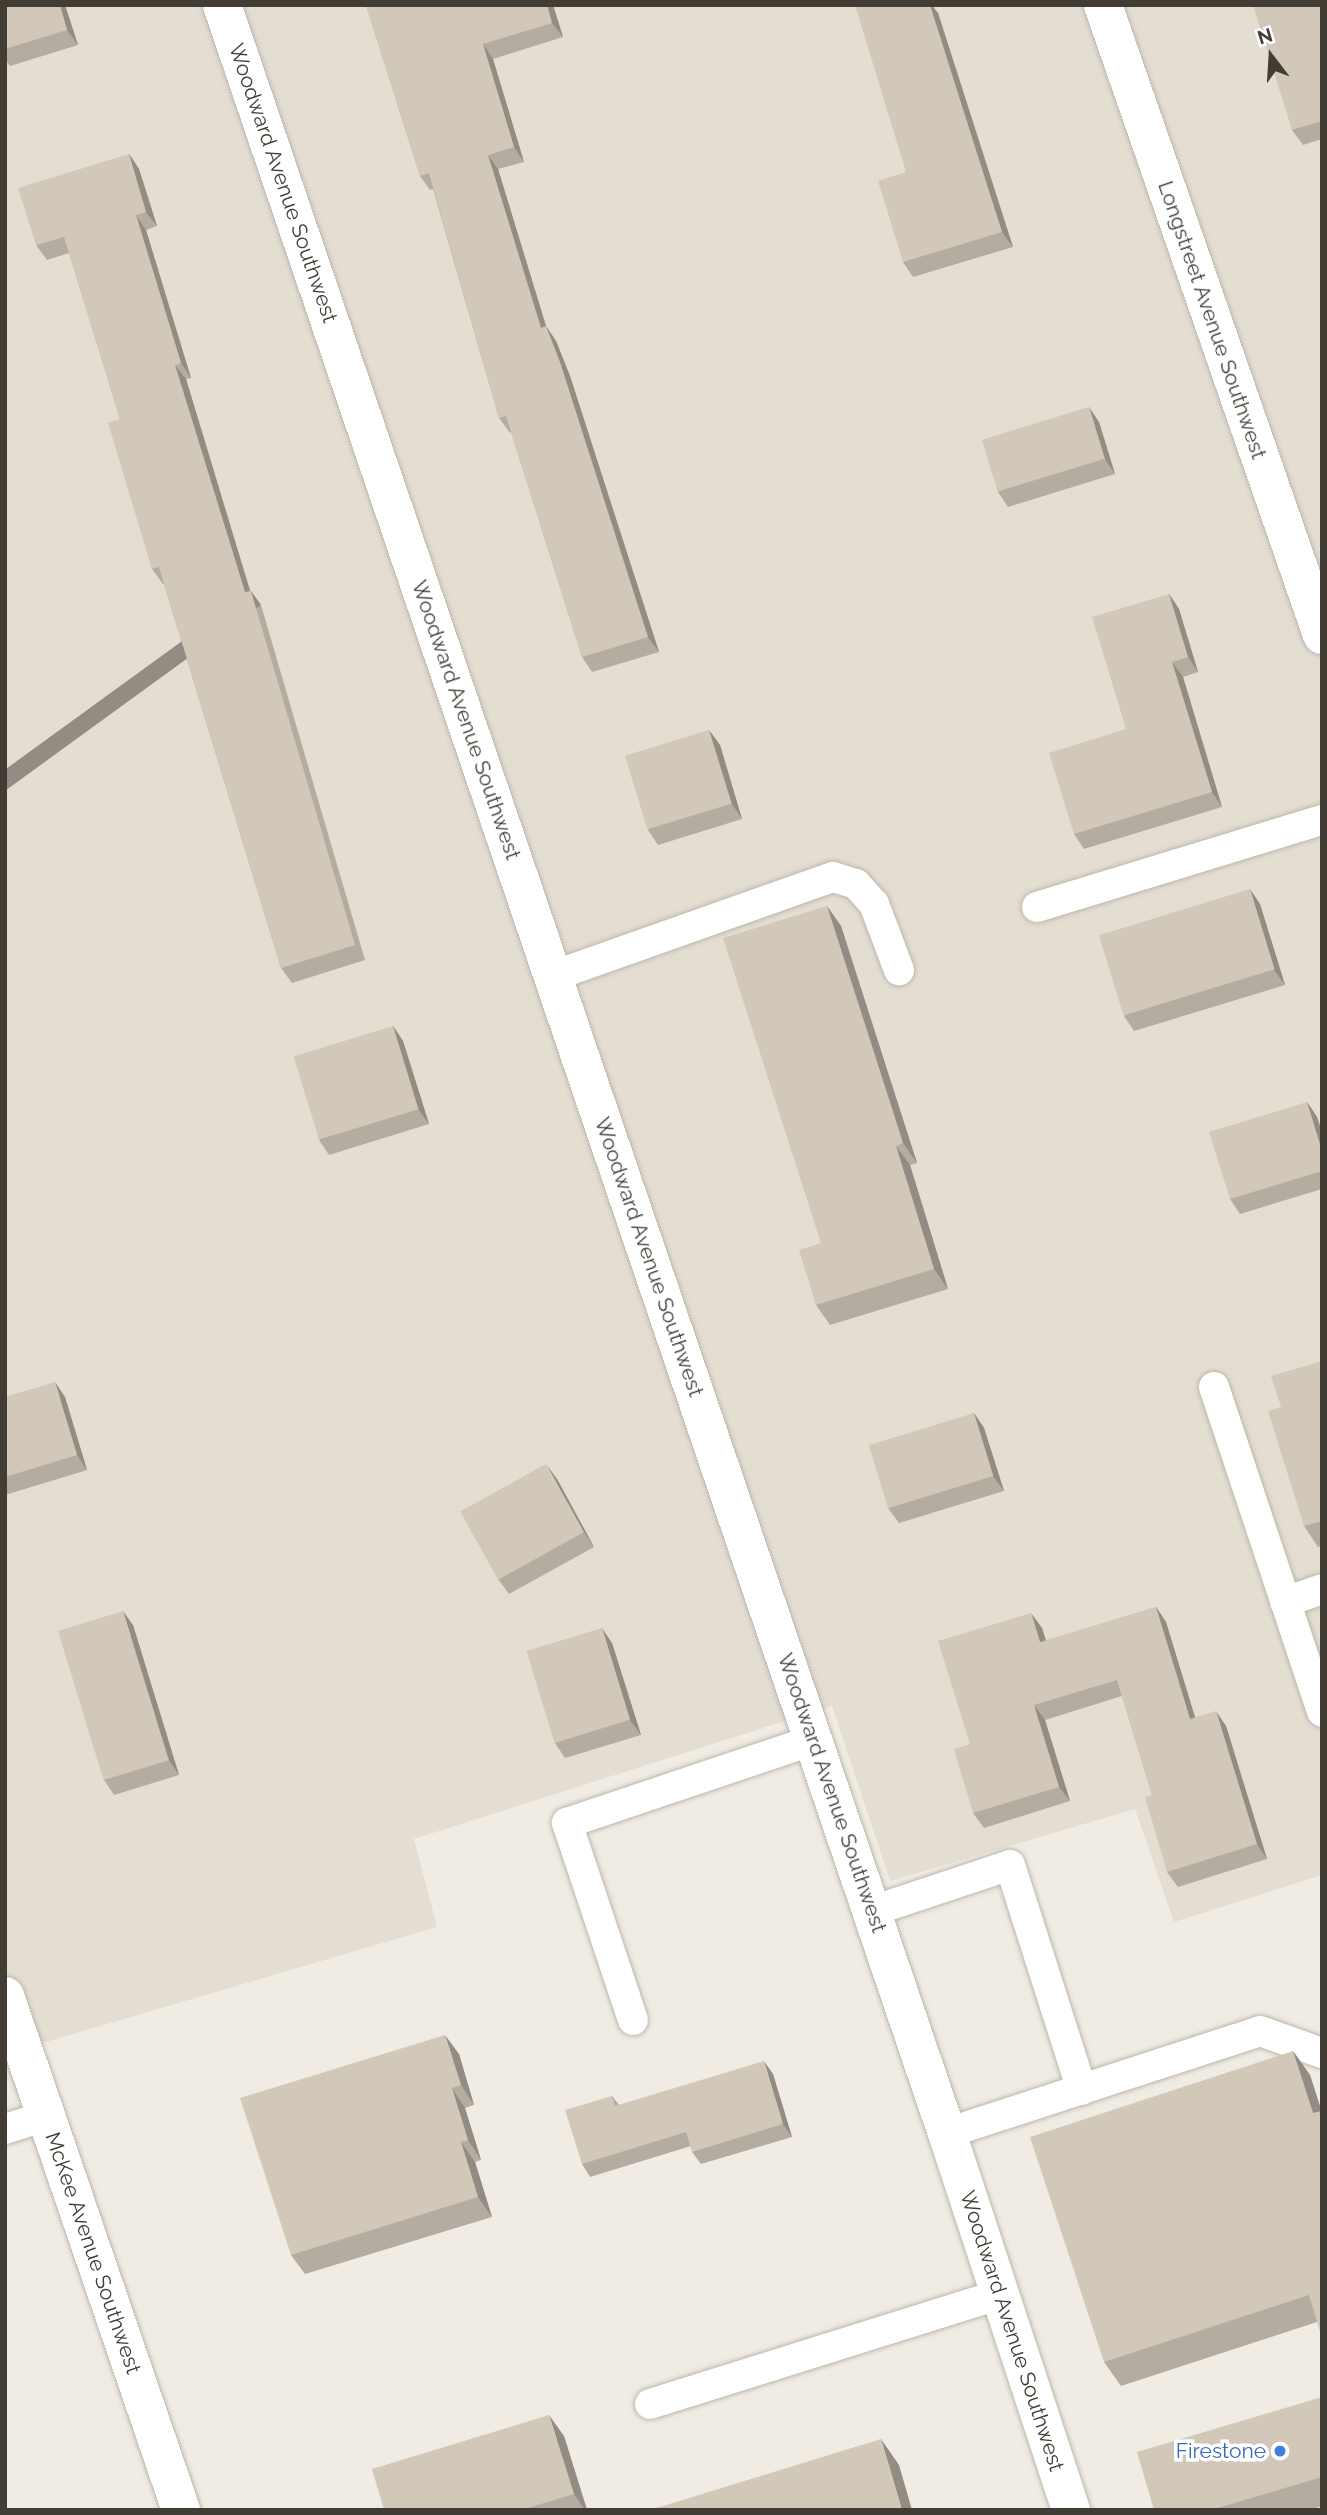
<!DOCTYPE html>
<html>
<head>
<meta charset="utf-8">
<style>
  body { margin:0 }
  #map { position:relative; width:1327px; height:2515px; overflow:hidden; background:#f0ece4; font-family:Raleway,sans-serif }
  div>[style] { position:absolute }
  .residential>* { inset:0; background:#e4ded2 }
  .roads { filter:drop-shadow(0 0 2px #bdb7aa) drop-shadow(0 0 2px #bdb7aa) }
  .service>* { height:30px; margin:-15px; padding:0 15px; transform-origin:15px; border-radius:15px; background:#fff }
  .minor>* { height:38px; margin:-19px; padding:0 19px; transform-origin:19px; border-radius:19px; background:#fff }
  .wall>* { inset:0; background:#b4aca0 }
  .shaded-wall>* { inset:0; background:#928c82; transform-origin:0 0 }
  .building>* { inset:0; background:#d1c8ba; transform-origin:0 0 }
  .dots>* { width:19px; height:19px; translate:-50% -50%; box-sizing:border-box; border:4px solid #fff; border-radius:50% }
  span { translate:-50% -50%; white-space:nowrap; text-align:center; line-height:1.15; -webkit-text-stroke:7px #fff; paint-order:stroke }
  .street-label { font-size:21px; color:#413c34 }
  .shop-label { font-size:21px; color:#366cbe }
  .right { translate:-100% -50%; text-align:right }
  .frame { position:absolute; inset:0; border:7px solid #413c34; pointer-events:none }
  .north { position:absolute; left:1236px; top:21px; width:70px; height:70px; -webkit-text-stroke:5px #fff; paint-order:stroke; rotate:343deg; font-size:19px; font-weight:700; line-height:28px; text-align:center; color:#413c34 }
  .north::after { content:''; display:block; margin:auto; width:24px; height:32px; background:#413c34; clip-path:polygon(50% 0,100% 100%,50% 72%,0 100%) }
</style>
</head>
<body>
<div id="map">
  <div class="residential">
    <div style="clip-path:polygon(5px 5px,1322px 5px,1322px 1875px,1174px 1922px,1135px 1809px,890px 1881px,832px 1706px,414px 1839px,437px 1927px,5px 2054px)"></div>
  </div>
  <div class="roads">
    <div class="service">
      <div style="left:1037px;top:907px;width:298px;rotate:-17deg"></div>
      <div style="left:553px;top:976px;width:297px;rotate:-19.5deg"></div>
      <div style="left:833px;top:877px;width:24px;rotate:17deg"></div>
      <div style="left:856px;top:884px;width:27px;rotate:48deg"></div>
      <div style="left:874px;top:904px;width:71px;rotate:69.3deg"></div>
      <div style="left:1214px;top:1387px;width:342px;rotate:71.6deg"></div>
      <div style="left:1285px;top:1602px;width:39px;rotate:-19deg"></div>
      <div style="left:872px;top:1911px;width:145px;rotate:-18.4deg"></div>
      <div style="left:1010px;top:1865px;width:236px;rotate:72.3deg"></div>
      <div style="left:633px;top:2020px;width:208px;rotate:-108.5deg"></div>
      <div style="left:567px;top:1823px;width:261px;rotate:-18.6deg"></div>
      <div style="left:5px;top:2129px;width:43px;rotate:-17.6deg"></div>
      <div style="left:947px;top:2133px;width:329px;rotate:-18deg"></div>
      <div style="left:1260px;top:2031px;width:66px;rotate:19.5deg"></div>
      <div style="left:650px;top:2404px;width:367px;rotate:-17.4deg"></div>
    </div>
    <div class="minor">
      <div style="left:222px;top:5px;width:2248px;rotate:71.19deg"></div>
      <div style="left:947px;top:2133px;width:397px;rotate:71.8deg"></div>
      <div style="left:1103px;top:5px;width:667px;rotate:70.83deg"></div>
      <div style="left:5px;top:1996px;width:543px;rotate:71.1deg"></div>
    </div>
  </div>
  <div class="wall">
    <div style="clip-path:polygon(5px 5px,65px 5px,78px 45px,10px 66px,5px 59px)"></div>
    <div style="clip-path:polygon(366px 5px,553px 5px,563px 37px,493px 59px,524px 162px,498px 169px,546px 326px,556px 341px,570px 376px,659px 652px,592px 672px,582px 657px,511px 432px,510px 433px,499px 418px,433px 189px,430px 190px,420px 176px)"></div>
    <div style="clip-path:polygon(1322px 5px,1322px 139px,1303px 145px,1292px 130px)"></div>
    <div style="clip-path:polygon(938px 13px,1013px 247px,913px 277px,903px 262px,906px 172px)"></div>
    <div style="clip-path:polygon(129px 154px,139px 169px,157px 226px,146px 230px,191px 378px,186px 379px,250px 591px,261px 605px,365px 960px,292px 983px,281px 968px,164px 584px,163px 584px,152px 569px,120px 419px,69px 253px,47px 260px,36px 245px)"></div>
    <div style="clip-path:polygon(1099px 422px,1115px 474px,1008px 507px,998px 492px)"></div>
    <div style="clip-path:polygon(1169px 594px,1179px 609px,1198px 672px,1183px 677px,1222px 807px,1084px 849px,1074px 834px,1126px 729px)"></div>
    <div style="clip-path:polygon(709px 730px,720px 745px,742px 819px,658px 845px,648px 830px)"></div>
    <div style="clip-path:polygon(1260px 904px,1285px 985px,1134px 1031px,1124px 1016px)"></div>
    <div style="clip-path:polygon(827px 906px,841px 926px,917px 1163px,910px 1165px,948px 1289px,830px 1325px,816px 1305px,821px 1243px)"></div>
    <div style="clip-path:polygon(393px 1026px,403px 1041px,429px 1124px,329px 1155px,319px 1140px)"></div>
    <div style="clip-path:polygon(1307px 1102px,1317px 1117px,1322px 1132px,1322px 1189px,1240px 1214px,1230px 1199px)"></div>
    <div style="clip-path:polygon(1322px 1361px,1322px 1546px,1318px 1547px,1304px 1526px,1281px 1407px)"></div>
    <div style="clip-path:polygon(5px 1397px,65px 1397px,87px 1470px,5px 1495px)"></div>
    <div style="clip-path:polygon(974px 1413px,984px 1428px,1004px 1491px,899px 1523px,888px 1508px)"></div>
    <div style="clip-path:polygon(557px 1479px,594px 1547px,509px 1594px,498px 1579px)"></div>
    <div style="clip-path:polygon(1156px 1607px,1166px 1622px,1195px 1717px,1226px 1726px,1267px 1859px,1178px 1887px,1167px 1872px,1152px 1795px,1122px 1696px,1045px 1720px,1070px 1801px,984px 1828px,973px 1813px,970px 1744px,1042px 1628px,1046px 1641px)"></div>
    <div style="clip-path:polygon(133px 1625px,179px 1775px,114px 1795px,104px 1780px)"></div>
    <div style="clip-path:polygon(612px 1643px,641px 1735px,565px 1758px,555px 1743px)"></div>
    <div style="clip-path:polygon(1293px 2051px,1310px 2075px,1321px 2111px,1317px 2322px,1121px 2386px,1104px 2362px)"></div>
    <div style="clip-path:polygon(459px 2054px,474px 2105px,465px 2108px,481px 2160px,475px 2162px,492px 2217px,305px 2274px,291px 2255px)"></div>
    <div style="clip-path:polygon(773px 2074px,792px 2137px,701px 2164px,692px 2152px,691px 2146px,590px 2177px,582px 2164px,612px 2096px,619px 2105px)"></div>
    <div style="clip-path:polygon(1322px 2397px,1322px 2506px,1309px 2510px,1154px 2510px)"></div>
    <div style="clip-path:polygon(564px 2436px,587px 2510px,384px 2510px)"></div>
  </div>
  <div class="shaded-wall">
    <div style="clip-path:polygon(60px 5px,65px 5px,78px 45px,67px 30px)"></div>
    <div style="clip-path:polygon(547px 5px,553px 5px,563px 37px,552px 23px)"></div>
    <div style="clip-path:polygon(926px 5px,932px 5px,938px 13px,1013px 247px,1002px 232px)"></div>
    <div style="clip-path:polygon(483px 44px,493px 59px,524px 162px,514px 147px)"></div>
    <div style="clip-path:polygon(129px 154px,139px 169px,157px 226px,146px 212px)"></div>
    <div style="clip-path:polygon(488px 155px,498px 169px,546px 326px,556px 341px,570px 376px,659px 652px,648px 637px,541px 328px)"></div>
    <div style="clip-path:polygon(136px 215px,146px 230px,191px 378px,181px 363px)"></div>
    <div style="clip-path:polygon(175px 365px,186px 379px,255px 607px,245px 592px)"></div>
    <div style="clip-path:polygon(1089px 407px,1099px 422px,1115px 474px,1105px 459px)"></div>
    <div style="left:251px;top:591px;width:17px;height:369px;rotate:54deg"></div>
    <div style="clip-path:polygon(1169px 594px,1179px 609px,1198px 672px,1188px 657px)"></div>
    <div style="clip-path:polygon(1172px 662px,1183px 677px,1222px 807px,1212px 792px)"></div>
    <div style="clip-path:polygon(709px 730px,720px 745px,742px 819px,732px 804px)"></div>
    <div style="clip-path:polygon(1250px 889px,1260px 904px,1285px 985px,1274px 970px)"></div>
    <div style="clip-path:polygon(827px 906px,841px 926px,917px 1163px,903px 1143px)"></div>
    <div style="clip-path:polygon(393px 1026px,403px 1041px,429px 1124px,418px 1109px)"></div>
    <div style="clip-path:polygon(1307px 1102px,1317px 1117px,1322px 1132px,1322px 1151px)"></div>
    <div style="clip-path:polygon(896px 1146px,910px 1165px,948px 1289px,934px 1269px)"></div>
    <div style="clip-path:polygon(55px 1382px,65px 1397px,87px 1470px,77px 1455px)"></div>
    <div style="clip-path:polygon(974px 1413px,984px 1428px,1004px 1491px,993px 1476px)"></div>
    <div style="clip-path:polygon(546px 1464px,557px 1479px,594px 1547px,584px 1532px)"></div>
    <div style="clip-path:polygon(1156px 1607px,1166px 1622px,1200px 1734px,1190px 1719px)"></div>
    <div style="clip-path:polygon(123px 1611px,133px 1625px,179px 1775px,169px 1760px)"></div>
    <div style="clip-path:polygon(1031px 1613px,1042px 1628px,1051px 1657px,1040px 1642px)"></div>
    <div style="clip-path:polygon(602px 1628px,612px 1643px,641px 1735px,630px 1720px)"></div>
    <div style="clip-path:polygon(1034px 1705px,1045px 1720px,1070px 1801px,1059px 1787px)"></div>
    <div style="clip-path:polygon(1216px 1711px,1226px 1726px,1267px 1859px,1257px 1844px)"></div>
    <div style="clip-path:polygon(445px 2035px,459px 2054px,474px 2105px,461px 2085px)"></div>
    <div style="clip-path:polygon(1293px 2051px,1310px 2075px,1322px 2112px,1313px 2113px)"></div>
    <div style="clip-path:polygon(764px 2061px,773px 2074px,792px 2137px,783px 2124px)"></div>
    <div style="clip-path:polygon(452px 2088px,465px 2108px,481px 2160px,468px 2140px)"></div>
    <div style="clip-path:polygon(461px 2142px,475px 2162px,492px 2217px,478px 2197px)"></div>
    <div style="clip-path:polygon(549px 2415px,564px 2436px,587px 2510px,585px 2510px,574px 2494px)"></div>
    <div style="clip-path:polygon(881px 2439px,899px 2465px,912px 2510px,902px 2510px)"></div>
  </div>
  <div class="building">
    <div style="clip-path:polygon(5px 5px,60px 5px,67px 30px,5px 49px)"></div>
    <div style="clip-path:polygon(366px 5px,547px 5px,552px 23px,483px 44px,514px 147px,488px 155px,541px 328px,546px 326px,560px 362px,648px 637px,582px 657px,506px 416px,499px 418px,429px 173px,420px 176px)"></div>
    <div style="clip-path:polygon(855px 5px,930px 5px,1002px 232px,903px 262px,878px 181px,906px 172px)"></div>
    <div style="clip-path:polygon(1253px 5px,1319px 5px,1322px 14px,1322px 121px,1292px 130px)"></div>
    <div style="clip-path:polygon(129px 154px,146px 212px,136px 215px,181px 363px,175px 365px,245px 592px,251px 591px,355px 945px,281px 968px,159px 567px,152px 569px,108px 423px,120px 419px,64px 237px,36px 245px,18px 188px)"></div>
    <div style="left:1089px;top:407px;width:54px;height:112px;rotate:73deg"></div>
    <div style="clip-path:polygon(1169px 594px,1188px 657px,1172px 662px,1212px 792px,1074px 834px,1049px 753px,1126px 729px,1092px 617px)"></div>
    <div style="left:709px;top:730px;width:77px;height:88px;rotate:73deg"></div>
    <div style="left:1250px;top:889px;width:84px;height:158px;rotate:73deg"></div>
    <div style="clip-path:polygon(827px 906px,903px 1143px,896px 1146px,934px 1269px,816px 1305px,799px 1250px,821px 1243px,723px 938px)"></div>
    <div style="left:393px;top:1026px;width:87px;height:104px;rotate:73deg"></div>
    <div style="clip-path:polygon(1307px 1102px,1322px 1151px,1322px 1171px,1230px 1199px,1209px 1132px)"></div>
    <div style="clip-path:polygon(1322px 1361px,1322px 1521px,1304px 1526px,1268px 1411px,1281px 1407px,1271px 1376px)"></div>
    <div style="clip-path:polygon(55px 1382px,77px 1455px,5px 1477px,5px 1397px)"></div>
    <div style="left:974px;top:1413px;width:66px;height:110px;rotate:73deg"></div>
    <div style="left:546px;top:1464px;width:78px;height:98px;rotate:61deg"></div>
    <div style="clip-path:polygon(1156px 1607px,1190px 1719px,1216px 1711px,1257px 1844px,1167px 1872px,1145px 1797px,1152px 1795px,1117px 1680px,1034px 1705px,1059px 1787px,973px 1813px,954px 1749px,970px 1744px,938px 1641px,1031px 1613px,1040px 1642px)"></div>
    <div style="left:123px;top:1611px;width:156px;height:68px;rotate:73deg"></div>
    <div style="left:602px;top:1628px;width:96px;height:79px;rotate:73deg"></div>
    <div style="clip-path:polygon(445px 2035px,461px 2085px,452px 2088px,468px 2140px,461px 2142px,478px 2197px,291px 2255px,240px 2098px)"></div>
    <div style="clip-path:polygon(1293px 2051px,1313px 2113px,1322px 2111px,1322px 2338px,1309px 2295px,1104px 2362px,1030px 2137px)"></div>
    <div style="clip-path:polygon(764px 2061px,783px 2124px,692px 2152px,686px 2132px,582px 2164px,565px 2110px,612px 2096px,615px 2106px)"></div>
    <div style="clip-path:polygon(1322px 2397px,1322px 2477px,1211px 2510px,1154px 2510px,1137px 2452px)"></div>
    <div style="clip-path:polygon(549px 2415px,574px 2494px,521px 2510px,384px 2510px,372px 2469px)"></div>
    <div style="clip-path:polygon(881px 2439px,902px 2510px,650px 2510px)"></div>
  </div>
  <div class="dots">
    <div style="left:1280px;top:2451px;background:#3f7fe0"></div>
  </div>
  <div class="street-label">
    <span style="left:283px;top:183px;rotate:71deg">Woodward Avenue Southwest</span>
    <span style="left:1212px;top:320px;rotate:71deg">Longstreet Avenue Southwest</span>
    <span style="left:466px;top:720px;rotate:71deg">Woodward Avenue Southwest</span>
    <span style="left:649px;top:1257px;rotate:71deg">Woodward Avenue Southwest</span>
    <span style="left:832px;top:1793px;rotate:71deg">Woodward Avenue Southwest</span>
    <span style="left:93px;top:2253px;rotate:71deg">McKee Avenue Southwest</span>
    <span style="left:1012px;top:2331px;rotate:72deg">Woodward Avenue Southwest</span>
  </div>
  <div class="shop-label">
    <span class="right" style="left:1266px;top:2451px">Firestone</span>
  </div>
  <div class="frame"></div>
  <div class="north">N</div>
</div>
</body>
</html>
